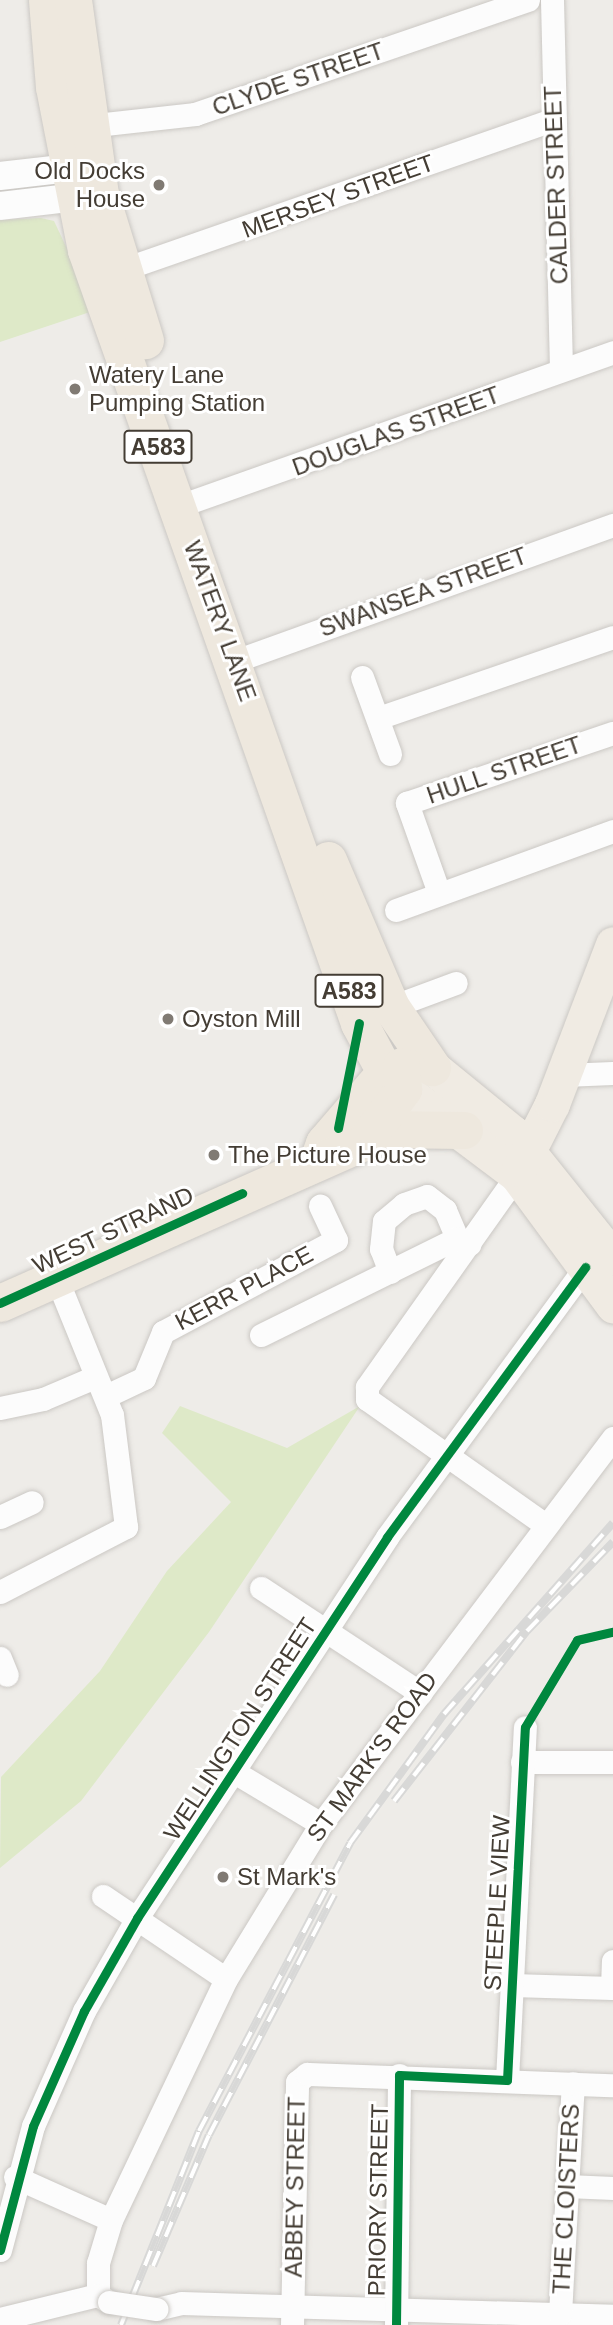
<!DOCTYPE html>
<html>
<head>
<meta charset="utf-8">
<style>
  body { margin:0 }
  #map { position:relative; width:613px; height:2325px; overflow:hidden; background:#eeece8; font-family:Arial,sans-serif }
  div>[style] { position:absolute }
  .green>* { inset:0; background:#dee9c8 }
  .roads { filter:drop-shadow(0 0 2px #cbc8c4) drop-shadow(0 0 2px #cbc8c4) }
  .minor>* { height:23px; margin:-11.5px; padding:0 11.5px; transform-origin:11.5px; border-radius:11.5px; background:#fcfcfc }
  .tertiary>* { height:28px; margin:-14px; padding:0 14px; transform-origin:14px; border-radius:14px; background:#fcfcfc }
  .primary>* { height:35px; margin:-17.5px; padding:0 17.5px; transform-origin:17.5px; border-radius:17.5px; background:#f0ebe3 }
  .trunk>* { height:37px; margin:-18.5px; padding:0 18.5px; transform-origin:18.5px; border-radius:18.5px; background:#eee8de }
  .rail>* { height:8px; margin-top:-4px; transform-origin:0; background:repeating-linear-gradient(90deg,#fff 0 16px,#d8d8d7 0 32px); box-sizing:border-box; border-block:2px solid #d8d8d7 }
  .bridges { filter:drop-shadow(0 0 2px #cbc8c4) drop-shadow(0 0 2px #cbc8c4) }
  .minor-bridge>* { height:23px; margin:-11.5px; padding:0 11.5px; transform-origin:11.5px; border-radius:11.5px; background:#fcfcfc }
  .cycleway>* { height:9px; margin:-4.5px; padding:0 4.5px; transform-origin:4.5px; border-radius:4.5px; background:#00873e }
  .dots>* { width:19px; height:19px; translate:-50% -50%; box-sizing:border-box; border:4px solid #fff; border-radius:50% }
  span { translate:-50% -50%; white-space:nowrap; text-align:center; line-height:1.15; -webkit-text-stroke:6px #fff; paint-order:stroke }
  .shield-label span { padding:2px 5px; background:#fff; border:2px solid; border-radius:5px; -webkit-text-stroke-width:0 }
  .shield-label { font-size:23px; color:#443d34; font-weight:700 }
  .street-label { font-size:24px; color:#443d34 }
  .poi-label { font-size:24px; color:#443d34 }
  .right { translate:-100% -50%; text-align:right }
  .left { translate:0 -50%; text-align:left }
</style>
</head>
<body>
<div id="map">
  <div class="green">
    <div style="clip-path:polygon(41px 218px,54px 221px,96px 310px,0 342px,0 220px)"></div>
    <div style="clip-path:polygon(180px 1406px,287px 1448px,360px 1406px,209px 1632px,81px 1801px,0 1868px,1px 1777px,100px 1671px,167px 1571px,231px 1502px,162px 1433px)"></div>
  </div>
  <div class="roads">
    <div class="minor">
      <div style="left:552px;top:0;width:370px;rotate:88.6deg"></div>
      <div style="left:78px;top:127px;width:118px;rotate:-6.3deg"></div>
      <div style="left:195px;top:114px;width:352px;rotate:-18.9deg"></div>
      <div style="left:121px;top:270px;width:459px;rotate:-19.2deg"></div>
      <div style="left:179px;top:506px;width:461px;rotate:-19.5deg"></div>
      <div style="left:235px;top:661px;width:402px;rotate:-19.8deg"></div>
      <div style="left:362px;top:677px;width:82px;rotate:70deg"></div>
      <div style="left:378px;top:718px;width:249px;rotate:-19deg"></div>
      <div style="left:439px;top:893px;width:96px;rotate:-109.6deg"></div>
      <div style="left:407px;top:803px;width:218px;rotate:-18.8deg"></div>
      <div style="left:396px;top:910px;width:231px;rotate:-20deg"></div>
      <div style="left:391px;top:1007px;width:69px;rotate:-20.3deg"></div>
      <div style="left:563px;top:1075px;width:50px;rotate:-2.3deg"></div>
      <div style="left:517px;top:1175px;width:260px;rotate:125.3deg"></div>
      <div style="left:367px;top:1387px;width:12px;rotate:90deg"></div>
      <div style="left:367px;top:1399px;width:217px;rotate:35.2deg"></div>
      <div style="left:390px;top:1272px;width:25px;rotate:-111deg"></div>
      <div style="left:381px;top:1249px;width:28px;rotate:-84deg"></div>
      <div style="left:384px;top:1221px;width:26px;rotate:-40deg"></div>
      <div style="left:404px;top:1204px;width:24px;rotate:-19deg"></div>
      <div style="left:427px;top:1196px;width:23px;rotate:38deg"></div>
      <div style="left:445px;top:1210px;width:30px;rotate:67deg"></div>
      <div style="left:261px;top:1335px;width:219px;rotate:-26.3deg"></div>
      <div style="left:457px;top:1238px;width:14px;rotate:25deg"></div>
      <div style="left:106px;top:1396px;width:42px;rotate:-25.3deg"></div>
      <div style="left:144px;top:1378px;width:50px;rotate:-67.6deg"></div>
      <div style="left:163px;top:1332px;width:196px;rotate:-28deg"></div>
      <div style="left:336px;top:1240px;width:38px;rotate:-115deg"></div>
      <div style="left:0;top:1408px;width:44px;rotate:-11.8deg"></div>
      <div style="left:43px;top:1399px;width:56px;rotate:-22.9deg"></div>
      <div style="left:0;top:1517px;width:35px;rotate:-25deg"></div>
      <div style="left:261px;top:1588px;width:191px;rotate:33.4deg"></div>
      <div style="left:0;top:1592px;width:142px;rotate:-27.3deg"></div>
      <div style="left:126px;top:1527px;width:113px;rotate:-97.1deg"></div>
      <div style="left:112px;top:1415px;width:149px;rotate:-112.1deg"></div>
      <div style="left:0;top:1658px;width:18px;rotate:68deg"></div>
      <div style="left:522px;top:1762px;width:91px"></div>
      <div style="left:236px;top:1773px;width:99px;rotate:31deg"></div>
      <div style="left:103px;top:1896px;width:148px;rotate:34deg"></div>
      <div style="left:512px;top:1985px;width:100px;rotate:1.7deg"></div>
      <div style="left:612px;top:1988px;width:27px;rotate:-88deg"></div>
      <div style="left:507px;top:2080px;width:353px;rotate:-87.1deg"></div>
      <div style="left:15px;top:2177px;width:105px;rotate:24.1deg"></div>
      <div style="left:567px;top:2186px;width:46px;rotate:2.5deg"></div>
      <div style="left:0;top:2250px;width:128px;rotate:-75.1deg"></div>
      <div style="left:33px;top:2126px;width:126px;rotate:-66.1deg"></div>
      <div style="left:84px;top:2011px;width:107px;rotate:-60.3deg"></div>
      <div style="left:137px;top:1918px;width:456px;rotate:-56.7deg"></div>
      <div style="left:387px;top:1537px;width:335px;rotate:-53.7deg"></div>
      <div style="left:98px;top:2295px;width:32px;rotate:-90deg"></div>
      <div style="left:98px;top:2263px;width:45px;rotate:-73.2deg"></div>
      <div style="left:111px;top:2220px;width:267px;rotate:-64.5deg"></div>
      <div style="left:226px;top:1979px;width:182px;rotate:-58.5deg"></div>
      <div style="left:321px;top:1824px;width:484px;rotate:-52.9deg"></div>
      <div style="left:156px;top:2309px;width:26px;rotate:-13deg"></div>
      <div style="left:181px;top:2303px;width:432px;rotate:1.7deg"></div>
      <div style="left:560px;top:2314px;width:231px;rotate:-86.8deg"></div>
      <div style="left:0;top:2319px;width:101px;rotate:-13.8deg"></div>
      <div style="left:98px;top:2295px;width:13px;rotate:32deg"></div>
      <div style="left:292px;top:2325px;width:243px;rotate:-88.8deg"></div>
      <div style="left:297px;top:2082px;width:13px;rotate:-39deg"></div>
      <div style="left:307px;top:2074px;width:306px;rotate:2.1deg"></div>
      <div style="left:396px;top:2325px;width:250px;rotate:-89.3deg"></div>
    </div>
    <div class="tertiary">
      <div style="left:0;top:176px;width:89px;rotate:-6.5deg"></div>
      <div style="left:0;top:206px;width:95px;rotate:-6.7deg"></div>
    </div>
    <div class="primary">
      <div style="left:432px;top:1067px;width:104px;rotate:39.2deg"></div>
      <div style="left:513px;top:1133px;width:160px;rotate:51.3deg"></div>
      <div style="left:403px;top:1089px;width:143px;rotate:37deg"></div>
      <div style="left:517px;top:1175px;width:162px;rotate:53.6deg"></div>
      <div style="left:519px;top:1169px;width:73px;rotate:-63.1deg"></div>
      <div style="left:552px;top:1104px;width:171px;rotate:-69.1deg"></div>
    </div>
    <div class="trunk">
      <div style="left:47px;top:0;width:87px;rotate:85.4deg"></div>
      <div style="left:54px;top:87px;width:166px;rotate:78.9deg"></div>
      <div style="left:86px;top:250px;width:820px;rotate:70.55deg"></div>
      <div style="left:359px;top:1023px;width:55px;rotate:62deg"></div>
      <div style="left:385px;top:1072px;width:25px;rotate:43deg"></div>
      <div style="left:73px;top:0;width:196px;rotate:82.1deg"></div>
      <div style="left:100px;top:194px;width:153px;rotate:72.9deg"></div>
      <div style="left:328px;top:860px;width:160px;rotate:66.8deg"></div>
      <div style="left:391px;top:1007px;width:73px;rotate:55.7deg"></div>
      <div style="left:377px;top:1129px;width:87px;rotate:0.7deg"></div>
      <div style="left:319px;top:1157px;width:15px;rotate:-70deg"></div>
      <div style="left:324px;top:1143px;width:94px;rotate:-49.3deg"></div>
      <div style="left:385px;top:1072px;width:22px;rotate:-16deg"></div>
      <div style="left:0;top:1303px;width:399px;rotate:-23.9deg"></div>
      <div style="left:365px;top:1141px;width:64px;rotate:-53.8deg"></div>
      <div style="left:403px;top:1089px;width:23px;rotate:-95deg"></div>
    </div>
  </div>
  <div class="rail">
    <div style="left:394px;top:1801px;width:216px;rotate:-52deg"></div>
    <div style="left:527px;top:1631px;width:124px;rotate:-46deg"></div>
    <div style="left:153px;top:2266px;width:142px;rotate:-66.9deg"></div>
    <div style="left:209px;top:2135px;width:271px;rotate:-62.5deg"></div>
    <div style="left:121px;top:2325px;width:209px;rotate:-68.1deg"></div>
    <div style="left:199px;top:2131px;width:325px;rotate:-62.3deg"></div>
    <div style="left:350px;top:1843px;width:160px;rotate:-53.9deg"></div>
    <div style="left:444px;top:1714px;width:255px;rotate:-48.5deg"></div>
  </div>
  <div class="bridges">
    <div class="minor-bridge">
      <div style="left:109px;top:2302px;width:48px;rotate:8.5deg"></div>
    </div>
  </div>
  <div class="cycleway">
    <div style="left:338px;top:1128px;width:107px;rotate:-78.7deg"></div>
    <div style="left:0;top:1303px;width:266px;rotate:-24.4deg"></div>
    <div style="left:0;top:2250px;width:128px;rotate:-75.1deg"></div>
    <div style="left:33px;top:2126px;width:126px;rotate:-66.1deg"></div>
    <div style="left:84px;top:2011px;width:107px;rotate:-60.3deg"></div>
    <div style="left:137px;top:1918px;width:456px;rotate:-56.7deg"></div>
    <div style="left:387px;top:1537px;width:335px;rotate:-53.7deg"></div>
    <div style="left:396px;top:2325px;width:250px;rotate:-89.3deg"></div>
    <div style="left:399px;top:2075px;width:108px;rotate:2.7deg"></div>
    <div style="left:507px;top:2080px;width:353px;rotate:-87.1deg"></div>
    <div style="left:525px;top:1727px;width:101px;rotate:-59.1deg"></div>
    <div style="left:577px;top:1640px;width:37px;rotate:-13deg"></div>
  </div>
  <div class="dots">
    <div style="left:159px;top:185px;background:#807a73"></div>
    <div style="left:75px;top:389px;background:#807a73"></div>
    <div style="left:168px;top:1019px;background:#807a73"></div>
    <div style="left:214px;top:1155px;background:#807a73"></div>
    <div style="left:223px;top:1877px;background:#807a73"></div>
  </div>
  <div class="shield-label">
    <span style="left:158px;top:447px">A583</span>
    <span style="left:349px;top:991px">A583</span>
  </div>
  <div class="street-label">
    <span style="left:298px;top:79px;rotate:-19deg">CLYDE STREET</span>
    <span style="left:556px;top:185px;rotate:-92deg">CALDER STREET</span>
    <span style="left:338px;top:196px;rotate:-20deg">MERSEY STREET</span>
    <span style="left:396px;top:431px;rotate:-20deg">DOUGLAS STREET</span>
    <span style="left:423px;top:592px;rotate:-20deg">SWANSEA STREET</span>
    <span style="left:220px;top:621px;rotate:70deg">WATERY LANE</span>
    <span style="left:504px;top:770px;rotate:-19deg">HULL STREET</span>
    <span style="left:113px;top:1230px;rotate:-25deg">WEST STRAND</span>
    <span style="left:244px;top:1288px;rotate:-28deg">KERR PLACE</span>
    <span style="left:240px;top:1729px;rotate:-57deg">WELLINGTON STREET</span>
    <span style="left:372px;top:1757px;rotate:-54deg">ST MARK'S ROAD</span>
    <span style="left:497px;top:1903px;rotate:-87deg">STEEPLE VIEW</span>
    <span style="left:295px;top:2187px;rotate:-89deg">ABBEY STREET</span>
    <span style="left:566px;top:2199px;rotate:-87deg">THE CLOISTERS</span>
    <span style="left:378px;top:2200px;rotate:-89deg">PRIORY STREET</span>
  </div>
  <div class="poi-label">
    <span class="right" style="left:145px;top:185px">Old Docks<br>House</span>
    <span class="left" style="left:89px;top:389px">Watery Lane<br>Pumping Station</span>
    <span class="left" style="left:182px;top:1019px">Oyston Mill</span>
    <span class="left" style="left:228px;top:1155px">The Picture House</span>
    <span class="left" style="left:237px;top:1877px">St Mark's</span>
  </div>
</div>
</body>
</html>
